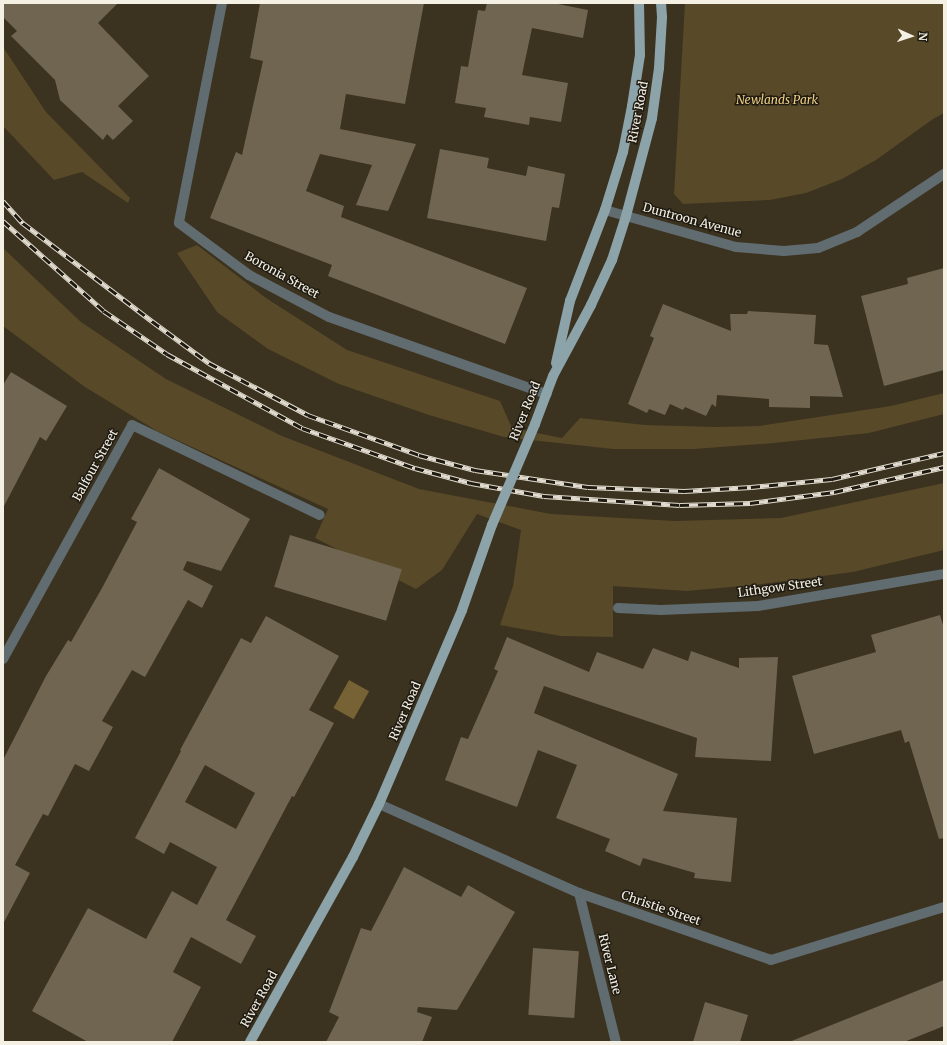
<!DOCTYPE html>
<html>
<head>
<meta charset="utf-8">
<style>
  body { margin:0 }
  #map { position:relative; width:947px; height:1045px; overflow:hidden; background:#3b321f; font-family:Merriweather,serif }
  div>[style] { position:absolute }
  .green>* { inset:0; background:#584928 }
  .water>* { inset:0; background:#766234; transform-origin:0 0 }
  .building>* { inset:0; background:#6f6550; transform-origin:0 0 }
  .minor>* { height:10px; margin:-5px; padding:0 5px; transform-origin:5px; border-radius:5px; background:#606c6f }
  .major>* { height:10px; margin:-5px; padding:0 5px; transform-origin:5px; border-radius:5px; background:#8ba3a9 }
  .rail>* { height:4.5px; margin-top:-2.25px; transform-origin:0; background:repeating-linear-gradient(90deg,#1f1b12 0 9px,#e1dccf 0 18px); box-sizing:border-box; border-block:1px solid #e1dccf }
  .major-bridge>* { height:10px; margin:-5px; padding:0 5px; transform-origin:5px; border-radius:5px; background:#8ba3a9 }
  span { translate:-50% -50%; white-space:nowrap; text-align:center; line-height:1.15; -webkit-text-stroke:3px #1f1b12; paint-order:stroke }
  .park-label { font-size:12px; color:#efcf85; font-style:italic }
  .street-label { font-size:12px; color:#f5f0e4 }
  .frame { position:absolute; inset:0; border:4px solid #f5f0e4; pointer-events:none }
  .north { position:absolute; left:891px; top:16px; width:40px; height:40px; -webkit-text-stroke:3px #1f1b12; paint-order:stroke; rotate:93deg; font-size:11px; font-weight:700; line-height:16px; text-align:center; color:#f5f0e4 }
  .north::after { content:''; display:block; margin:auto; width:14px; height:18px; background:#f5f0e4; clip-path:polygon(50% 0,100% 100%,50% 72%,0 100%) }
</style>
</head>
<body>
<div id="map">
  <div class="green">
    <div style="clip-path:polygon(685px 3px,944px 3px,944px 113px,933px 119px,876px 160px,842px 179px,806px 193px,770px 200px,683px 204px,674px 194px)"></div>
    <div style="clip-path:polygon(3px 47px,46px 112px,130px 198px,128px 203px,82px 172px,54px 180px,3px 126px)"></div>
    <div style="clip-path:polygon(197px 245px,266px 298px,347px 350px,500px 401px,512px 428px,562px 438px,580px 418px,645px 425px,716px 427px,759px 426px,891px 406px,944px 393px,944px 414px,869px 433px,774px 443px,694px 449px,613px 449px,504px 437px,429px 415px,339px 384px,268px 349px,217px 312px,177px 253px)"></div>
    <div style="clip-path:polygon(3px 248px,81px 322px,166px 379px,282px 436px,419px 489px,551px 514px,675px 521px,781px 518px,944px 483px,944px 550px,853px 572px,754px 585px,686px 591px,613px 586px,613px 637px,561px 636px,500px 625px,513px 586px,521px 530px,477px 514px,442px 570px,416px 589px,315px 538px,328px 509px,157px 431px,85px 387px,3px 326px)"></div>
  </div>
  <div class="water">
    <div style="left:349px;top:680px;width:23px;height:32px;rotate:29deg"></div>
  </div>
  <div class="building">
    <div style="clip-path:polygon(3px 3px,118px 3px,98px 23px,149px 76px,118px 106px,133px 121px,113px 140px,107px 134px,103px 140px,60px 100px,55px 80px,11px 36px,17px 31px,3px 17px)"></div>
    <div style="clip-path:polygon(260px 3px,424px 3px,405px 104px,346px 94px,340px 129px,416px 144px,388px 211px,356px 205px,372px 165px,320px 154px,306px 191px,344px 206px,341px 217px,527px 288px,505px 344px,328px 276px,332px 265px,210px 218px,236px 152px,242px 155px,263px 61px,250px 58px)"></div>
    <div style="clip-path:polygon(487px 3px,553px 3px,588px 10px,583px 38px,532px 28px,522px 75px,568px 83px,561px 122px,530px 117px,529px 125px,484px 117px,486px 108px,455px 103px,461px 66px,468px 67px,478px 10px,485px 11px)"></div>
    <div style="clip-path:polygon(440px 149px,489px 158px,487px 168px,526px 176px,528px 166px,565px 174px,559px 208px,552px 207px,546px 241px,427px 218px)"></div>
    <div style="clip-path:polygon(944px 268px,944px 370px,884px 386px,861px 296px,908px 284px,907px 278px)"></div>
    <div style="clip-path:polygon(663px 304px,731px 331px,730px 314px,747px 314px,748px 311px,816px 315px,814px 344px,828px 345px,843px 397px,810px 396px,810px 408px,769px 407px,769px 399px,717px 395px,716px 407px,712px 404px,706px 416px,685px 407px,683px 410px,670px 404px,665px 415px,649px 409px,647px 413px,628px 404px,654px 338px,650px 336px)"></div>
    <div style="clip-path:polygon(11px 372px,67px 406px,46px 441px,40px 437px,3px 508px,3px 385px)"></div>
    <div style="clip-path:polygon(159px 468px,250px 519px,221px 571px,187px 561px,183px 570px,213px 586px,202px 608px,188px 600px,145px 677px,132px 670px,102px 721px,113px 727px,89px 771px,75px 764px,48px 816px,43px 814px,15px 865px,30px 873px,3px 924px,3px 760px,46px 676px,68px 640px,71px 642px,102px 588px,137px 522px,131px 519px)"></div>
    <div style="left:290px;top:535px;width:117px;height:54px;rotate:17deg"></div>
    <div style="clip-path:polygon(940px 615px,944px 628px,944px 838px,939px 839px,909px 741px,905px 743px,901px 730px,814px 754px,792px 676px,876px 652px,871px 635px)"></div>
    <div style="clip-path:polygon(evenodd,266px 616px,339px 656px,309px 710px,334px 723px,294px 797px,292px 796px,226px 920px,256px 936px,241px 964px,191px 937px,173px 972px,201px 987px,172px 1042px,88px 1042px,32px 1011px,88px 908px,146px 939px,172px 891px,197px 905px,217px 867px,170px 842px,164px 854px,135px 838px,181px 751px,180px 750px,241px 638px,251px 643px,266px 616px,205px 765px,255px 793px,236px 829px,185px 802px,205px 765px)"></div>
    <div style="clip-path:polygon(507px 637px,589px 672px,597px 652px,643px 669px,653px 648px,688px 661px,691px 651px,739px 668px,739px 658px,778px 657px,771px 761px,695px 757px,697px 738px,544px 686px,534px 713px,678px 774px,663px 811px,737px 818px,731px 882px,694px 878px,695px 873px,643px 858px,640px 866px,605px 851px,610px 839px,556px 818px,577px 765px,538px 750px,517px 807px,445px 780px,461px 737px,468px 739px,498px 671px,494px 669px)"></div>
    <div style="clip-path:polygon(404px 867px,461px 897px,468px 885px,515px 912px,457px 1010px,418px 1007px,417px 1012px,432px 1017px,422px 1042px,326px 1042px,339px 1017px,329px 1012px,361px 928px,371px 931px)"></div>
    <div style="left:533px;top:948px;width:46px;height:67px;rotate:4deg"></div>
    <div style="clip-path:polygon(944px 980px,944px 1026px,904px 1042px,789px 1042px)"></div>
    <div style="clip-path:polygon(705px 1002px,748px 1015px,740px 1042px,693px 1042px)"></div>
  </div>
  <div class="minor">
    <div style="left:222px;top:3px;width:224px;rotate:101.1deg"></div>
    <div style="left:179px;top:223px;width:87px;rotate:36.6deg"></div>
    <div style="left:249px;top:275px;width:90px;rotate:27.7deg"></div>
    <div style="left:329px;top:317px;width:231px;rotate:19.5deg"></div>
    <div style="left:605px;top:210px;width:136px;rotate:15.8deg"></div>
    <div style="left:736px;top:247px;width:48px;rotate:4.8deg"></div>
    <div style="left:784px;top:251px;width:34px;rotate:-5deg"></div>
    <div style="left:818px;top:248px;width:42px;rotate:-22.3deg"></div>
    <div style="left:857px;top:232px;width:105px;rotate:-33.7deg"></div>
    <div style="left:618px;top:608px;width:43px;rotate:2.7deg"></div>
    <div style="left:661px;top:610px;width:97px;rotate:-2.4deg"></div>
    <div style="left:758px;top:606px;width:189px;rotate:-9.8deg"></div>
    <div style="left:3px;top:659px;width:267px;rotate:-61.1deg"></div>
    <div style="left:132px;top:425px;width:208px;rotate:25.6deg"></div>
    <div style="left:379px;top:804px;width:219px;rotate:24deg"></div>
    <div style="left:579px;top:893px;width:203px;rotate:19.2deg"></div>
    <div style="left:771px;top:960px;width:181px;rotate:-17deg"></div>
    <div style="left:579px;top:893px;width:154px;rotate:76.1deg"></div>
  </div>
  <div class="major">
    <div style="left:556px;top:363px;width:64px;rotate:-77.3deg"></div>
    <div style="left:570px;top:301px;width:97px;rotate:-69deg"></div>
    <div style="left:605px;top:210px;width:61px;rotate:-72.8deg"></div>
    <div style="left:623px;top:152px;width:47px;rotate:-78.9deg"></div>
    <div style="left:632px;top:106px;width:52px;rotate:-81.1deg"></div>
    <div style="left:640px;top:55px;width:52px;rotate:-91.1deg"></div>
    <div style="left:535px;top:424px;width:51px;rotate:-69.4deg"></div>
    <div style="left:553px;top:376px;width:81px;rotate:-61.8deg"></div>
    <div style="left:591px;top:305px;width:50px;rotate:-65deg"></div>
    <div style="left:612px;top:260px;width:46px;rotate:-72.3deg"></div>
    <div style="left:626px;top:216px;width:101px;rotate:-75.1deg"></div>
    <div style="left:652px;top:118px;width:50px;rotate:-82deg"></div>
    <div style="left:659px;top:68px;width:51px;rotate:-86.6deg"></div>
    <div style="left:662px;top:17px;width:14px;rotate:-94deg"></div>
    <div style="left:250px;top:1042px;width:212px;rotate:-60.9deg"></div>
    <div style="left:353px;top:857px;width:59px;rotate:-63.9deg"></div>
    <div style="left:379px;top:804px;width:211px;rotate:-66.8deg"></div>
    <div style="left:462px;top:610px;width:90px;rotate:-70.6deg"></div>
  </div>
  <div class="rail">
    <div style="left:3px;top:201px;width:30px;rotate:48deg"></div>
    <div style="left:23px;top:223px;width:162px;rotate:37.2deg"></div>
    <div style="left:152px;top:321px;width:71px;rotate:36.4deg"></div>
    <div style="left:209px;top:363px;width:112px;rotate:27.7deg"></div>
    <div style="left:308px;top:415px;width:118px;rotate:19.8deg"></div>
    <div style="left:419px;top:455px;width:58px;rotate:15deg"></div>
    <div style="left:475px;top:470px;width:114px;rotate:8.6deg"></div>
    <div style="left:588px;top:487px;width:96px;rotate:2.4deg"></div>
    <div style="left:684px;top:491px;width:67px;rotate:-3.4deg"></div>
    <div style="left:751px;top:487px;width:81px;rotate:-5.6deg"></div>
    <div style="left:832px;top:479px;width:115px;rotate:-13.1deg"></div>
    <div style="left:3px;top:221px;width:135px;rotate:41.7deg"></div>
    <div style="left:104px;top:311px;width:76px;rotate:34.3deg"></div>
    <div style="left:167px;top:354px;width:154px;rotate:28.7deg"></div>
    <div style="left:302px;top:428px;width:120px;rotate:19.5deg"></div>
    <div style="left:415px;top:468px;width:58px;rotate:15deg"></div>
    <div style="left:471px;top:483px;width:74px;rotate:10.1deg"></div>
    <div style="left:544px;top:496px;width:136px;rotate:3.8deg"></div>
    <div style="left:680px;top:505px;width:70px;rotate:-1.6deg"></div>
    <div style="left:750px;top:503px;width:85px;rotate:-7.5deg"></div>
    <div style="left:834px;top:492px;width:113px;rotate:-12.8deg"></div>
  </div>
  <div class="major-bridge">
    <div style="left:492px;top:525px;width:110px;rotate:-66.9deg"></div>
  </div>
  <div class="park-label">
    <span style="left:777px;top:100px">Newlands Park</span>
  </div>
  <div class="street-label">
    <span style="left:638px;top:112px;rotate:-79deg">River Road</span>
    <span style="left:692px;top:220px;rotate:15deg">Duntroon Avenue</span>
    <span style="left:282px;top:275px;rotate:29deg">Boronia Street</span>
    <span style="left:525px;top:411px;rotate:-68deg">River Road</span>
    <span style="left:95px;top:465px;rotate:-61deg">Balfour Street</span>
    <span style="left:780px;top:587px;rotate:-8deg">Lithgow Street</span>
    <span style="left:405px;top:711px;rotate:-67deg">River Road</span>
    <span style="left:661px;top:908px;rotate:19deg">Christie Street</span>
    <span style="left:610px;top:964px;rotate:76deg">River Lane</span>
    <span style="left:259px;top:999px;rotate:-61deg">River Road</span>
  </div>
  <div class="frame"></div>
  <div class="north">N</div>
</div>
</body>
</html>
